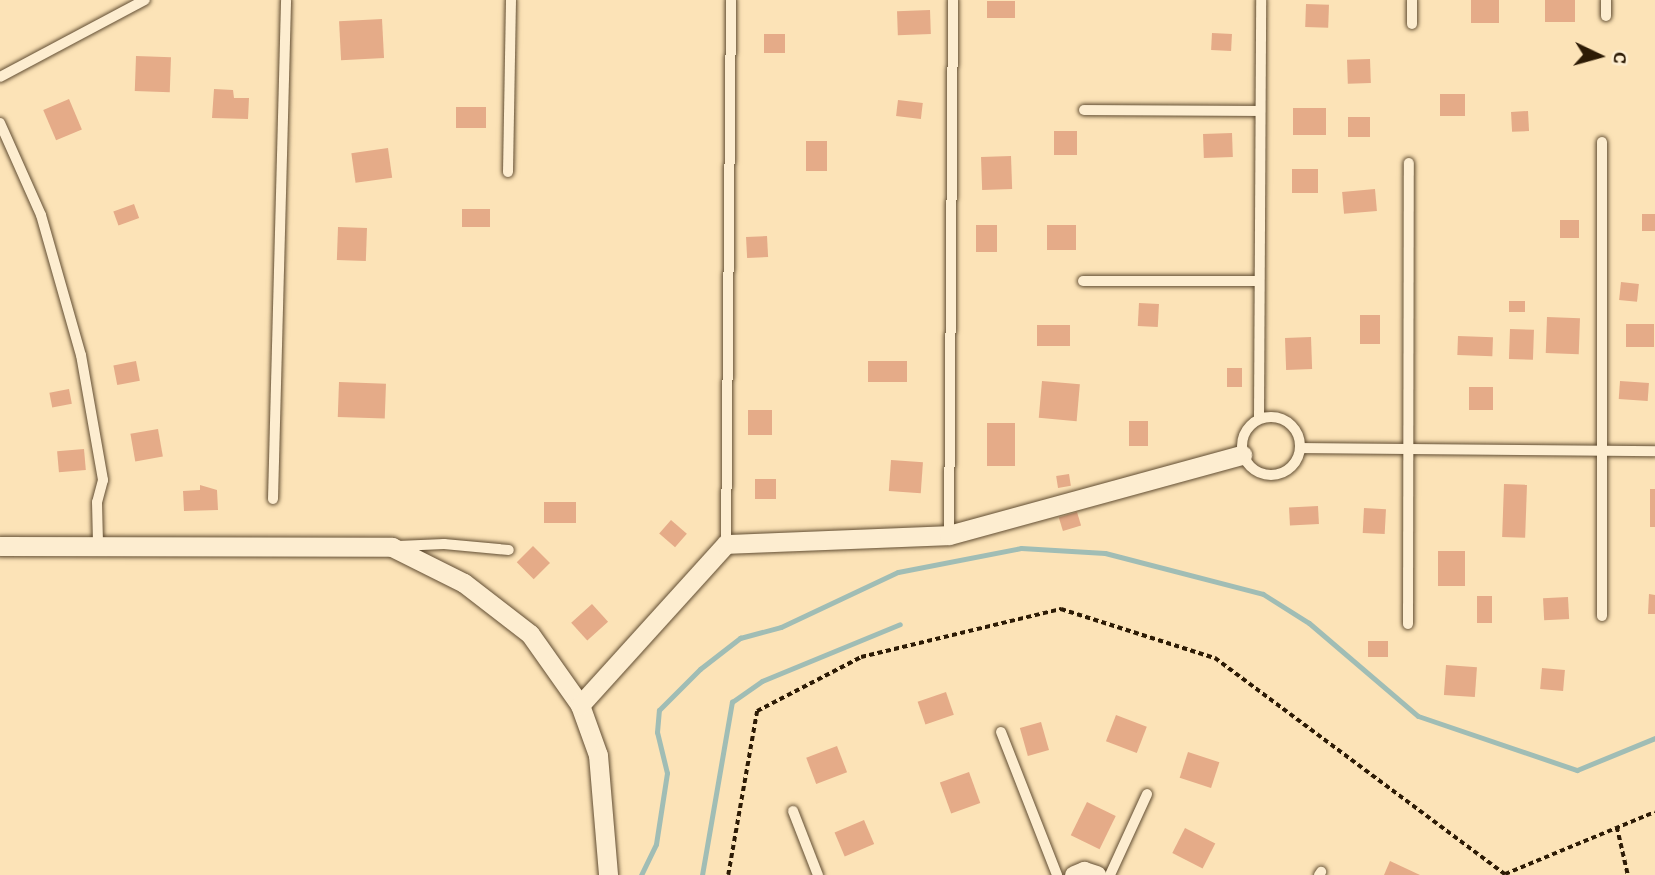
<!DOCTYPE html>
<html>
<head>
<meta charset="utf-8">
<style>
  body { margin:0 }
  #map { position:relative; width:1655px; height:875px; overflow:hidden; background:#fce3b7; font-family:Alegreya,serif }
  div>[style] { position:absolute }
  .stream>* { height:5px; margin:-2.5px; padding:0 2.5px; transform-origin:2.5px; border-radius:2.5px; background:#a0bdb5 }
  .building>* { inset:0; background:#e5ab88; transform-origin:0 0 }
  .path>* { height:3.5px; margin-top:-1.75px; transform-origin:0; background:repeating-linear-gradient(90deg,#2d1b05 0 5px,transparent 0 8.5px) }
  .roads { filter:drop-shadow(0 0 2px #614d32) drop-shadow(0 0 2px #614d32) }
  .lane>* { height:10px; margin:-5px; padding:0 5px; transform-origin:5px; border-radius:5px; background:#fdedd0 }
  .lane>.ring { margin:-5px; padding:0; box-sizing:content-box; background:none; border:10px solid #fdedd0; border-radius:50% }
  .street>* { height:19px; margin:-9.5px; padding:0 9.5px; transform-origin:9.5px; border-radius:9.5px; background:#fdedd0 }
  span { translate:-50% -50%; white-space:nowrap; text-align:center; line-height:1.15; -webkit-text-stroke:5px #fdedd0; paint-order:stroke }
  .north { position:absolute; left:1564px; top:21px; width:70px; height:70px; -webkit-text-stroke:5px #fdedd0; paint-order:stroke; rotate:95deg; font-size:19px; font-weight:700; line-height:28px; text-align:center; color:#2d1b05 }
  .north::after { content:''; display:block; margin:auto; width:24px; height:32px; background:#2d1b05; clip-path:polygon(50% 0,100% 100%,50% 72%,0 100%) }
</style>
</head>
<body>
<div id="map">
  <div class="stream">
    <div style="left:641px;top:875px;width:34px;rotate:-64deg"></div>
    <div style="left:656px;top:844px;width:72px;rotate:-81.2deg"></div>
    <div style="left:667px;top:773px;width:42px;rotate:-103.7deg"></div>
    <div style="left:657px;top:732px;width:22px;rotate:-85deg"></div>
    <div style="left:659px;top:710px;width:58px;rotate:-45deg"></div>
    <div style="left:700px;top:669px;width:51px;rotate:-37.8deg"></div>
    <div style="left:740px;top:638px;width:42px;rotate:-15deg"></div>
    <div style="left:781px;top:627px;width:129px;rotate:-25.2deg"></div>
    <div style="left:898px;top:572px;width:125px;rotate:-11deg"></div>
    <div style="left:1021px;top:548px;width:84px;rotate:3.4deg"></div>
    <div style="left:1105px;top:553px;width:163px;rotate:14.5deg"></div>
    <div style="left:1263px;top:594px;width:54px;rotate:32.2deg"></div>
    <div style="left:1309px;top:623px;width:143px;rotate:40.5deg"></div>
    <div style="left:1418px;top:716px;width:168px;rotate:18.8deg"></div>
    <div style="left:1577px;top:770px;width:84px;rotate:-22.3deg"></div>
    <div style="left:702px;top:875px;width:176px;rotate:-80.2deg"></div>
    <div style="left:732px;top:702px;width:37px;rotate:-35deg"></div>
    <div style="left:762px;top:681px;width:149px;rotate:-22.4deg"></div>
  </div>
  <div class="building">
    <div style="left:1471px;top:0;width:28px;height:23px"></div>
    <div style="left:1545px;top:0;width:30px;height:22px"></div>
    <div style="left:987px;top:1px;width:28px;height:17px"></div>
    <div style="left:1306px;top:4px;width:23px;height:23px;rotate:2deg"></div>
    <div style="left:930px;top:10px;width:24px;height:33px;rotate:88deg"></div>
    <div style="left:382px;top:19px;width:39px;height:43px;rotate:87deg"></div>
    <div style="left:1212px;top:33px;width:20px;height:17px;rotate:3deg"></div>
    <div style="left:764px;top:34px;width:21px;height:19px"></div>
    <div style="left:136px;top:56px;width:35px;height:35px;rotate:2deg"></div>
    <div style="left:1370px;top:59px;width:24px;height:23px;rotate:88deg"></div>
    <div style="clip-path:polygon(214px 89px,233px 90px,234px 98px,249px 98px,248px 119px,212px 118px)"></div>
    <div style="left:1440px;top:94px;width:25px;height:22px"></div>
    <div style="left:69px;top:99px;width:33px;height:28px;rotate:67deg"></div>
    <div style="left:898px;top:100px;width:25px;height:16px;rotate:7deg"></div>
    <div style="left:456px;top:107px;width:30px;height:21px"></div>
    <div style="left:1293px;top:108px;width:33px;height:27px"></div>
    <div style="left:1528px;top:111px;width:20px;height:17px;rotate:87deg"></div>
    <div style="left:1348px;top:117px;width:22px;height:20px"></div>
    <div style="left:1054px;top:131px;width:23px;height:24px"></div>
    <div style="left:1232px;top:133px;width:24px;height:29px;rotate:88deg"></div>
    <div style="left:827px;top:141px;width:30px;height:21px;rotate:90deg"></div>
    <div style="left:388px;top:148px;width:30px;height:37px;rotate:82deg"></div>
    <div style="left:1011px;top:156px;width:33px;height:30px;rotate:88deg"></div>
    <div style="left:1292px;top:169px;width:26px;height:24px"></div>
    <div style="left:1375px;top:189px;width:22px;height:33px;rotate:85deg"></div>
    <div style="left:134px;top:204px;width:15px;height:22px;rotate:70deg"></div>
    <div style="left:490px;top:209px;width:18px;height:28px;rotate:90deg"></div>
    <div style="left:1642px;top:214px;width:13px;height:17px"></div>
    <div style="left:1560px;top:220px;width:19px;height:18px"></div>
    <div style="left:976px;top:225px;width:21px;height:27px"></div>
    <div style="left:1047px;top:225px;width:29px;height:25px"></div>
    <div style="left:338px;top:227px;width:29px;height:33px;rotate:2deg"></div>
    <div style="left:767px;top:236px;width:21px;height:21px;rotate:87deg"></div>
    <div style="left:1621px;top:282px;width:18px;height:18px;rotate:6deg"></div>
    <div style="left:1509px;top:301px;width:16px;height:11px"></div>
    <div style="left:1139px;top:303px;width:20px;height:23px;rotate:3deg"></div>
    <div style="left:1360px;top:315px;width:20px;height:29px"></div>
    <div style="left:1547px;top:317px;width:33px;height:36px;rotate:2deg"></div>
    <div style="left:1626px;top:324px;width:28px;height:23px"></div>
    <div style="left:1037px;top:325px;width:33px;height:21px"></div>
    <div style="left:1510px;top:329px;width:24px;height:30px;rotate:2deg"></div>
    <div style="left:1458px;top:336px;width:35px;height:19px;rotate:2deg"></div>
    <div style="left:1311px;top:337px;width:32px;height:26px;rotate:88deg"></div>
    <div style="left:136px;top:361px;width:20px;height:23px;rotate:79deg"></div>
    <div style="left:868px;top:361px;width:39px;height:21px"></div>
    <div style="left:1227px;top:368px;width:15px;height:19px"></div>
    <div style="left:1042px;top:381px;width:38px;height:37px;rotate:5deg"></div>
    <div style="left:1620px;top:381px;width:29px;height:18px;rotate:4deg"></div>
    <div style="left:339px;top:382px;width:47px;height:35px;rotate:2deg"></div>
    <div style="left:1469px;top:387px;width:24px;height:23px"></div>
    <div style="left:69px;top:389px;width:15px;height:20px;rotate:79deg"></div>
    <div style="left:748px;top:410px;width:24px;height:25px"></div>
    <div style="left:1129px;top:421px;width:19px;height:25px"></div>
    <div style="left:987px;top:423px;width:28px;height:43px"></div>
    <div style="left:158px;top:429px;width:28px;height:28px;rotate:80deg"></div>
    <div style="left:84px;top:449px;width:21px;height:27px;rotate:85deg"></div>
    <div style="left:891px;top:460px;width:32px;height:31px;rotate:4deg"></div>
    <div style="left:1069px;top:474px;width:12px;height:13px;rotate:81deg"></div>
    <div style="left:755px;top:479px;width:21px;height:20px"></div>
    <div style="left:1504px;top:484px;width:23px;height:53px;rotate:2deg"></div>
    <div style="clip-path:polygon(200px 485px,217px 490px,218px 510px,184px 511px,183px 491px,200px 490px)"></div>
    <div style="left:1650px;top:489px;width:5px;height:38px"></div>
    <div style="left:544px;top:502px;width:32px;height:21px"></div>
    <div style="left:1318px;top:506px;width:18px;height:29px;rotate:87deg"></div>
    <div style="left:1364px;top:508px;width:22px;height:25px;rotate:3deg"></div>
    <div style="left:1077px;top:512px;width:14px;height:19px;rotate:73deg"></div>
    <div style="left:671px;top:520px;width:21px;height:18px;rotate:41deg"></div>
    <div style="left:533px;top:546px;width:24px;height:23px;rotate:45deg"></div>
    <div style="left:1438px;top:551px;width:27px;height:35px"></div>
    <div style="clip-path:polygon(1649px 594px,1655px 595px,1655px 614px,1648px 614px)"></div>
    <div style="left:1477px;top:596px;width:15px;height:27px"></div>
    <div style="left:1568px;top:597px;width:22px;height:25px;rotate:87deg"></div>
    <div style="left:592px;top:604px;width:24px;height:28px;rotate:48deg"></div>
    <div style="left:1368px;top:641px;width:20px;height:16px"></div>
    <div style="left:1446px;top:665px;width:31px;height:30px;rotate:4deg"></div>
    <div style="left:1542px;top:668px;width:23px;height:21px;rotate:5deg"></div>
    <div style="left:946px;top:692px;width:24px;height:30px;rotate:71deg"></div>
    <div style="left:1116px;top:715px;width:33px;height:28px;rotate:21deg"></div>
    <div style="left:1041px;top:722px;width:29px;height:22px;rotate:74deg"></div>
    <div style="left:837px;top:746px;width:28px;height:33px;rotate:69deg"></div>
    <div style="left:1188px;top:752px;width:33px;height:27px;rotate:18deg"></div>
    <div style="left:969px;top:772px;width:33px;height:31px;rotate:70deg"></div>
    <div style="left:1087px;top:802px;width:32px;height:37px;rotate:26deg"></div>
    <div style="left:864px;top:820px;width:26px;height:32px;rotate:67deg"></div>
    <div style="left:1185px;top:828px;width:34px;height:28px;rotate:27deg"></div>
    <div style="clip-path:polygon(1390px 861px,1420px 875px,1384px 875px)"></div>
  </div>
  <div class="path">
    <div style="left:1617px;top:827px;width:49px;rotate:77.1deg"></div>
    <div style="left:728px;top:875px;width:167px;rotate:-80deg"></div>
    <div style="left:757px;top:711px;width:117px;rotate:-27.4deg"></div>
    <div style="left:861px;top:657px;width:206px;rotate:-13.5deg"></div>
    <div style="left:1061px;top:609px;width:162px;rotate:17.7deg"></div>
    <div style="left:1215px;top:658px;width:362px;rotate:36.7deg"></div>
    <div style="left:1505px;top:874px;width:162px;rotate:-22.5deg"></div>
  </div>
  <div class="roads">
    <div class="lane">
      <div style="left:1606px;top:16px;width:16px;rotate:-90deg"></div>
      <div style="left:1412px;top:24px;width:24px;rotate:-90deg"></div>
      <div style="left:0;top:77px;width:164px;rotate:-28deg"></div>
      <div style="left:1084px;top:110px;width:176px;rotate:0.3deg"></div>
      <div style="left:0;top:123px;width:101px;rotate:66deg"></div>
      <div style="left:41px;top:215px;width:146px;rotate:74.1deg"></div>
      <div style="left:81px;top:355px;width:127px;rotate:80deg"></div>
      <div style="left:103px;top:480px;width:23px;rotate:105deg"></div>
      <div style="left:97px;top:502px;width:42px;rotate:88.6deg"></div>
      <div style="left:508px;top:172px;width:172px;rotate:-89deg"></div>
      <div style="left:1083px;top:281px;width:176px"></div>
      <div class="ring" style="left:1242px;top:417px;width:48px;height:48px"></div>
      <div style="left:1259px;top:418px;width:418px;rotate:-89.7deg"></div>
      <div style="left:1301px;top:448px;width:354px;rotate:0.5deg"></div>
      <div style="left:273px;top:499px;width:499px;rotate:-88.5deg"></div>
      <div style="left:949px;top:535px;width:535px;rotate:-89.57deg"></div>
      <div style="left:726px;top:544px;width:544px;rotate:-89.47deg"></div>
      <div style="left:398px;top:546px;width:46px;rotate:-2.5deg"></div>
      <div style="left:444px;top:544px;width:65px;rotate:5.3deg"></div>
      <div style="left:1602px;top:616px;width:474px;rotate:-90deg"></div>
      <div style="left:1408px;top:624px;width:461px;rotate:-89.9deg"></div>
      <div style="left:1001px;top:732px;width:154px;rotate:68.6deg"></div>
      <div style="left:793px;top:811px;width:69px;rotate:68.7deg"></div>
      <div style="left:1110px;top:875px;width:89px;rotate:-65.4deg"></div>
      <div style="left:1319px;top:875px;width:4px;rotate:-56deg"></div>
    </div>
    <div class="street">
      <div style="left:0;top:546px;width:392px;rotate:0.1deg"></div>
      <div style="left:392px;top:547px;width:80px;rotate:26.6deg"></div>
      <div style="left:464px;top:583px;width:83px;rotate:37.7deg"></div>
      <div style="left:530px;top:634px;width:87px;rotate:54.8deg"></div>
      <div style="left:580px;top:705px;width:53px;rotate:70.2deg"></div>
      <div style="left:598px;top:755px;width:120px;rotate:85.2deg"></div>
      <div style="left:580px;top:705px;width:217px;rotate:-47.8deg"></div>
      <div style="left:726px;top:544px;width:223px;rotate:-2.3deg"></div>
      <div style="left:949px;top:535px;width:304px;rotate:-15.3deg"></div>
      <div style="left:1074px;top:875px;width:11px;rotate:-22deg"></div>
      <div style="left:1084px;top:871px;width:13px;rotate:18deg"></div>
    </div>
  </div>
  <div class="north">С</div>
</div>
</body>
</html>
